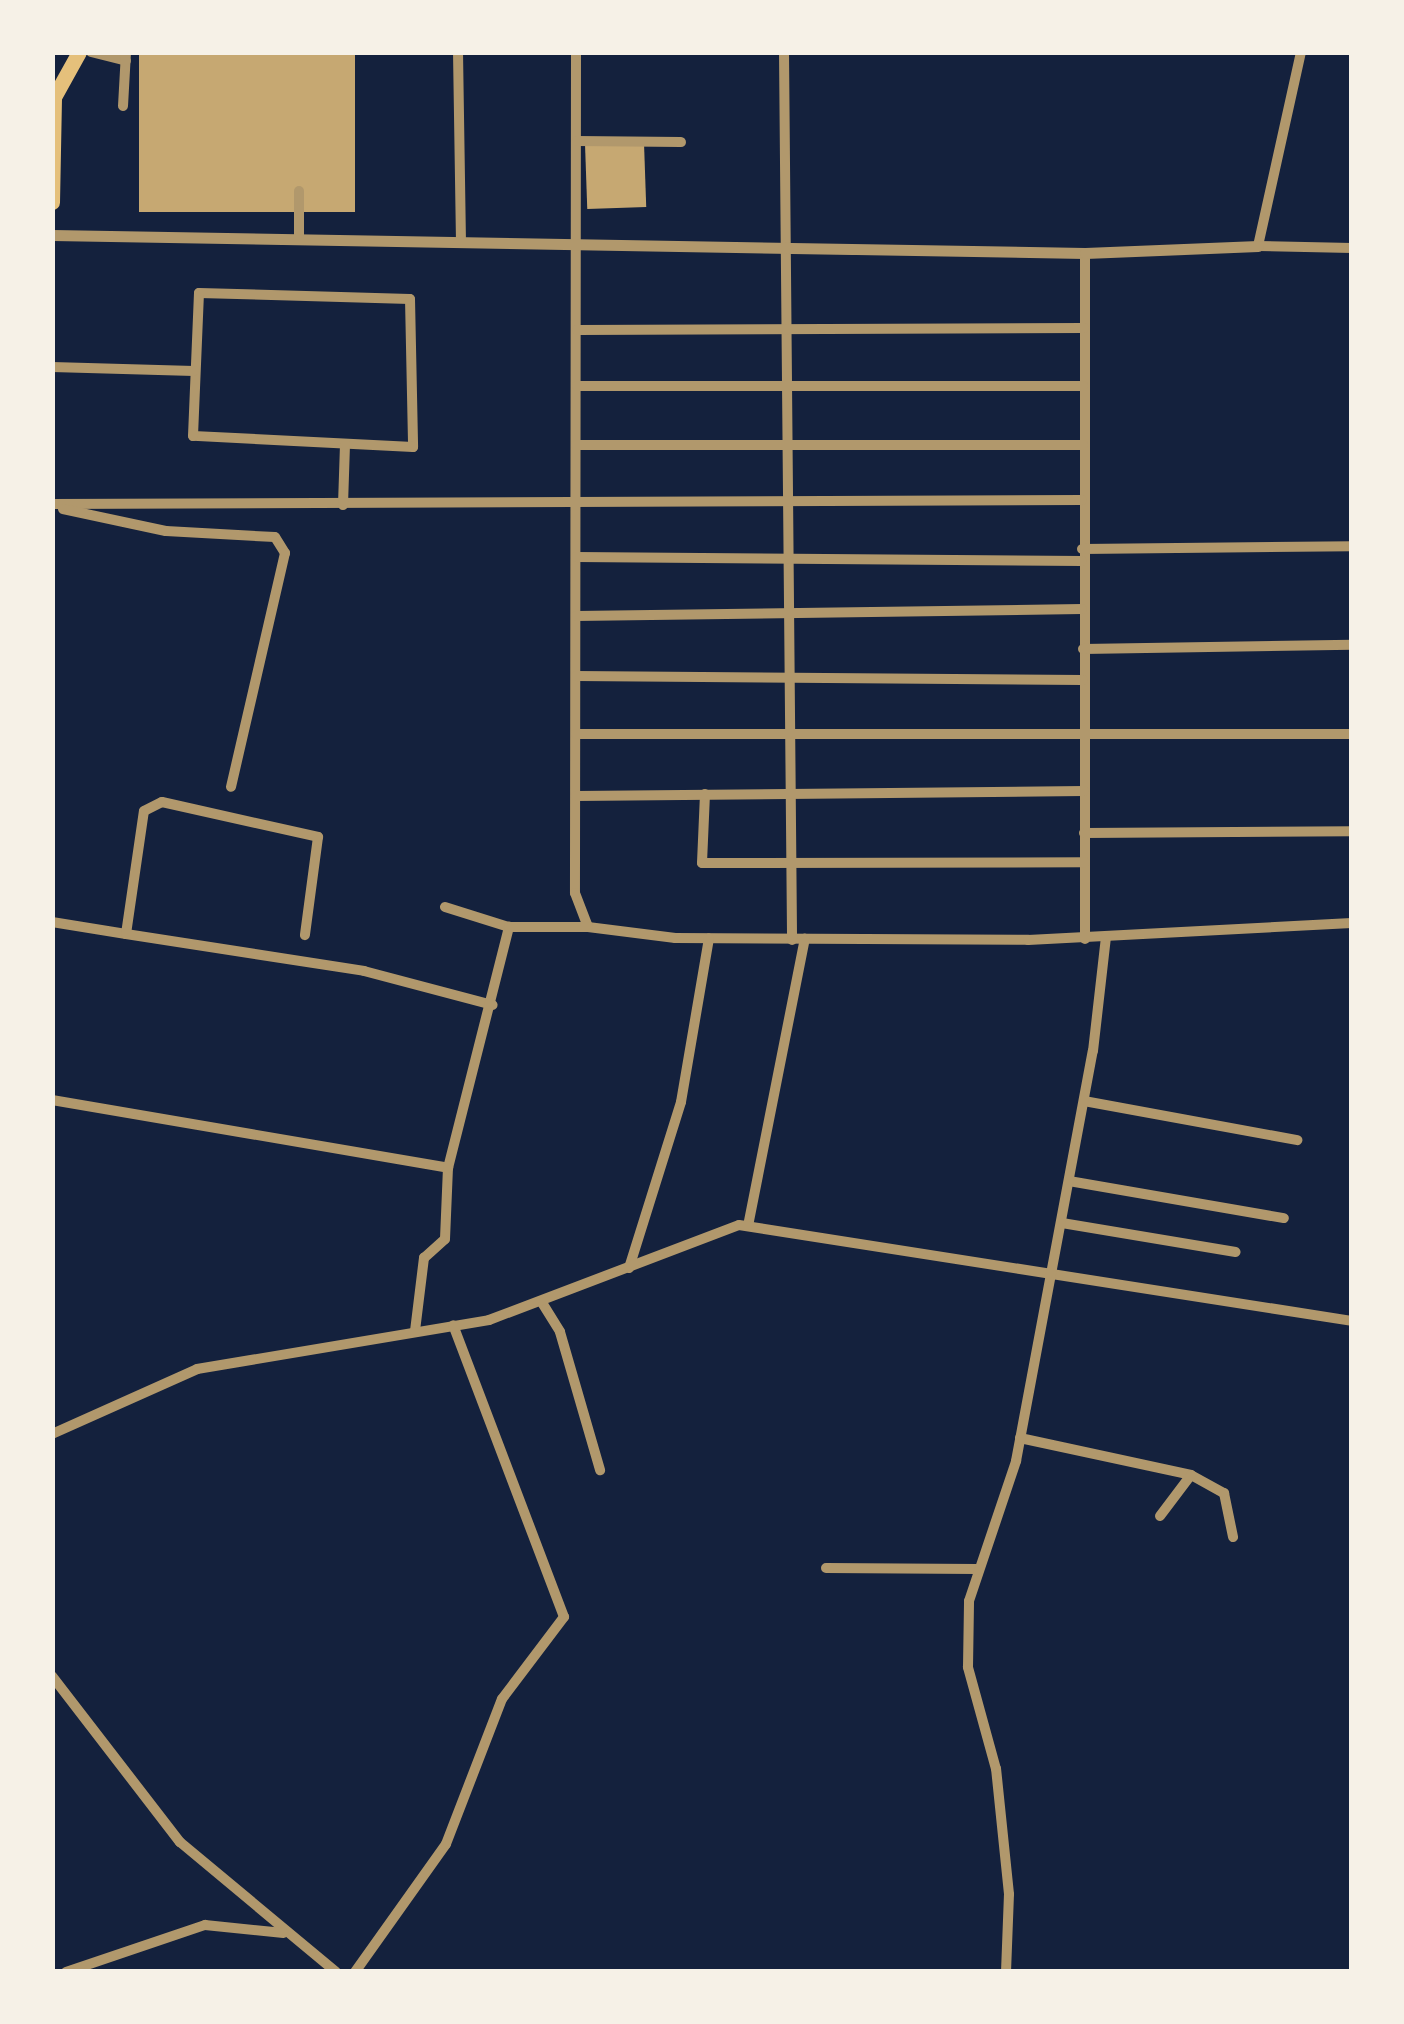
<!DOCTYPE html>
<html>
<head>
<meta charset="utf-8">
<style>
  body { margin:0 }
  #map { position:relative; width:1404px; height:2024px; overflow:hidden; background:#14213d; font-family:"Fira Sans",sans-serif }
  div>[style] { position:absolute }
  .building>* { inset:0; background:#c6a872; transform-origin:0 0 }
  .minor>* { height:10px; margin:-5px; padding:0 5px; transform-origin:5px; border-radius:5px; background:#b1986c }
  .tertiary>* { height:11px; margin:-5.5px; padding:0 5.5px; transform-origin:5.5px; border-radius:5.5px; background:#b1986c }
  .primary>* { height:15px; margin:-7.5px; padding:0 7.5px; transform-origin:7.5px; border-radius:7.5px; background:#e5c07b }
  span { translate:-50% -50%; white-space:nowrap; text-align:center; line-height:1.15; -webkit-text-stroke:9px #f6f1e7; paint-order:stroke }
  .frame { position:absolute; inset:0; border:55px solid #f6f1e7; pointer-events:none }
</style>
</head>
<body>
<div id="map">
  <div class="building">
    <div style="left:139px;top:52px;width:216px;height:160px"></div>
    <div style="left:644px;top:143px;width:64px;height:59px;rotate:88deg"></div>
  </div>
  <div class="minor">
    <div style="left:91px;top:52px;width:36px;rotate:14deg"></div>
    <div style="left:458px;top:52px;width:186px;rotate:89.1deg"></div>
    <div style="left:576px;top:52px;width:841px;rotate:90.07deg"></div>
    <div style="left:575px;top:893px;width:36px;rotate:69deg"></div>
    <div style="left:588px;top:927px;width:88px;rotate:7.2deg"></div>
    <div style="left:675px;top:938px;width:353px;rotate:0.3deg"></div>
    <div style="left:1028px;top:940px;width:324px;rotate:-3deg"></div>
    <div style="left:784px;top:52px;width:888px;rotate:89.48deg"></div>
    <div style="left:1301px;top:52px;width:199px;rotate:102.5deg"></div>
    <div style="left:1258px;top:246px;width:94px;rotate:1.2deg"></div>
    <div style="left:123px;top:106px;width:54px;rotate:-86.8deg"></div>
    <div style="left:577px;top:141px;width:104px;rotate:0.6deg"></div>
    <div style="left:299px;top:191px;width:44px;rotate:90deg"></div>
    <div style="left:1085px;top:253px;width:686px;rotate:90deg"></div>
    <div style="left:199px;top:293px;width:211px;rotate:1.6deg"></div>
    <div style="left:410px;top:299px;width:148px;rotate:88.8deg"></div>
    <div style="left:413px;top:447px;width:220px;rotate:-177.1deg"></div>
    <div style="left:193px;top:436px;width:143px;rotate:-87.6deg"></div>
    <div style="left:577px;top:330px;width:507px;rotate:-0.23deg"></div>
    <div style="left:52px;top:367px;width:142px;rotate:1.6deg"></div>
    <div style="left:577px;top:386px;width:506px"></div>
    <div style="left:576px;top:445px;width:507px"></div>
    <div style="left:52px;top:504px;width:1030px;rotate:-0.22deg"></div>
    <div style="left:343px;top:505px;width:61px;rotate:-88.1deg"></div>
    <div style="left:63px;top:509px;width:105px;rotate:12.1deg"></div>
    <div style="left:166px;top:531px;width:109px;rotate:3.2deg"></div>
    <div style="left:275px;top:537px;width:19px;rotate:58deg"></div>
    <div style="left:285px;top:553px;width:240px;rotate:103deg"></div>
    <div style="left:1082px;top:549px;width:270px;rotate:-0.6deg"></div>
    <div style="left:576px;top:557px;width:506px;rotate:0.45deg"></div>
    <div style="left:576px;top:616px;width:506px;rotate:-0.79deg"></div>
    <div style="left:1083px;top:649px;width:269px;rotate:-0.9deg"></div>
    <div style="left:576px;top:676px;width:507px;rotate:0.45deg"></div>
    <div style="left:576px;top:734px;width:776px"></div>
    <div style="left:705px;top:794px;width:69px;rotate:92.5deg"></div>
    <div style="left:702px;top:863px;width:383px;rotate:-0.1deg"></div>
    <div style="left:576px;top:796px;width:508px;rotate:-0.56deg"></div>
    <div style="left:1084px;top:833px;width:268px;rotate:-0.4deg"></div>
    <div style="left:445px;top:907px;width:67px;rotate:17.4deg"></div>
    <div style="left:52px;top:922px;width:75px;rotate:9.2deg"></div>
    <div style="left:126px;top:934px;width:124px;rotate:-81.7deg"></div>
    <div style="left:144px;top:811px;width:20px;rotate:-27deg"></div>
    <div style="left:162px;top:802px;width:160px;rotate:12.6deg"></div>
    <div style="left:318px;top:837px;width:99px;rotate:97.6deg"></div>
    <div style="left:126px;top:934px;width:241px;rotate:8.8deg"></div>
    <div style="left:364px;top:971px;width:133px;rotate:14.8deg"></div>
    <div style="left:52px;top:1100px;width:402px;rotate:9.7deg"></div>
    <div style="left:1084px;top:1101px;width:217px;rotate:10.4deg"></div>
    <div style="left:1069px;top:1181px;width:218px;rotate:9.8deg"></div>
    <div style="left:1062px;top:1223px;width:176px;rotate:9.5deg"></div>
    <div style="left:748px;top:1226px;width:293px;rotate:-78.8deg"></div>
    <div style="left:629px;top:1268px;width:174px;rotate:-72.6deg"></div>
    <div style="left:681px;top:1102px;width:166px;rotate:-80.3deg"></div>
    <div style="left:541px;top:1301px;width:36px;rotate:58deg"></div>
    <div style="left:560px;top:1332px;width:144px;rotate:73.8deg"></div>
    <div style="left:415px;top:1331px;width:74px;rotate:-83deg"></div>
    <div style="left:424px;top:1258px;width:28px;rotate:-42deg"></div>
    <div style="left:445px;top:1239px;width:71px;rotate:-87.6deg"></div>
    <div style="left:448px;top:1168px;width:249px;rotate:-75.8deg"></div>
    <div style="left:509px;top:927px;width:79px"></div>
    <div style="left:52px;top:1434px;width:159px;rotate:-24.1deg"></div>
    <div style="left:197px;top:1369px;width:296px;rotate:-9.5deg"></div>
    <div style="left:489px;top:1320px;width:267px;rotate:-20.8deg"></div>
    <div style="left:739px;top:1225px;width:620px;rotate:8.9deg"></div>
    <div style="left:1020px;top:1438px;width:175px;rotate:12.2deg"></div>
    <div style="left:1191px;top:1475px;width:38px;rotate:29deg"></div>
    <div style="left:1224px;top:1493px;width:45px;rotate:78.4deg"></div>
    <div style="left:1160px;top:1516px;width:51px;rotate:-52.9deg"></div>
    <div style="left:826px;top:1568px;width:151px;rotate:0.4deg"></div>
    <div style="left:52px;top:1676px;width:210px;rotate:52.4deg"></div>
    <div style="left:180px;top:1842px;width:203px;rotate:39.8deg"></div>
    <div style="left:66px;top:1972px;width:147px;rotate:-18.7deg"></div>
    <div style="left:205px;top:1925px;width:79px;rotate:5.8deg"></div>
    <div style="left:355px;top:1972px;width:157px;rotate:-54.6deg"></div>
    <div style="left:446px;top:1844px;width:155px;rotate:-68.9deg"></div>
    <div style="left:502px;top:1699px;width:103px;rotate:-52.9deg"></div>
    <div style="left:564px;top:1617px;width:312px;rotate:-110.8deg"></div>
    <div style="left:1006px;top:1972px;width:78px;rotate:-87.8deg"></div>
    <div style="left:1009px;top:1894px;width:126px;rotate:-95.9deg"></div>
    <div style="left:996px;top:1769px;width:106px;rotate:-105.4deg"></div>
    <div style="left:968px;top:1667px;width:66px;rotate:-89.1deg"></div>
    <div style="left:969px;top:1601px;width:148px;rotate:-71.4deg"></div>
    <div style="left:1016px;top:1461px;width:417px;rotate:-79.4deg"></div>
    <div style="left:1093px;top:1051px;width:115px;rotate:-83.5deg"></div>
  </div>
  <div class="tertiary">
    <div style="left:52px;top:235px;width:1033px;rotate:1deg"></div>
    <div style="left:1085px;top:253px;width:173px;rotate:-2.3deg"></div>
  </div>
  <div class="primary">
    <div style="left:52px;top:202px;width:105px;rotate:-88.9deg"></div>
    <div style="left:54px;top:97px;width:51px;rotate:-60.9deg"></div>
  </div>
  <div class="frame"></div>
</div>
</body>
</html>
